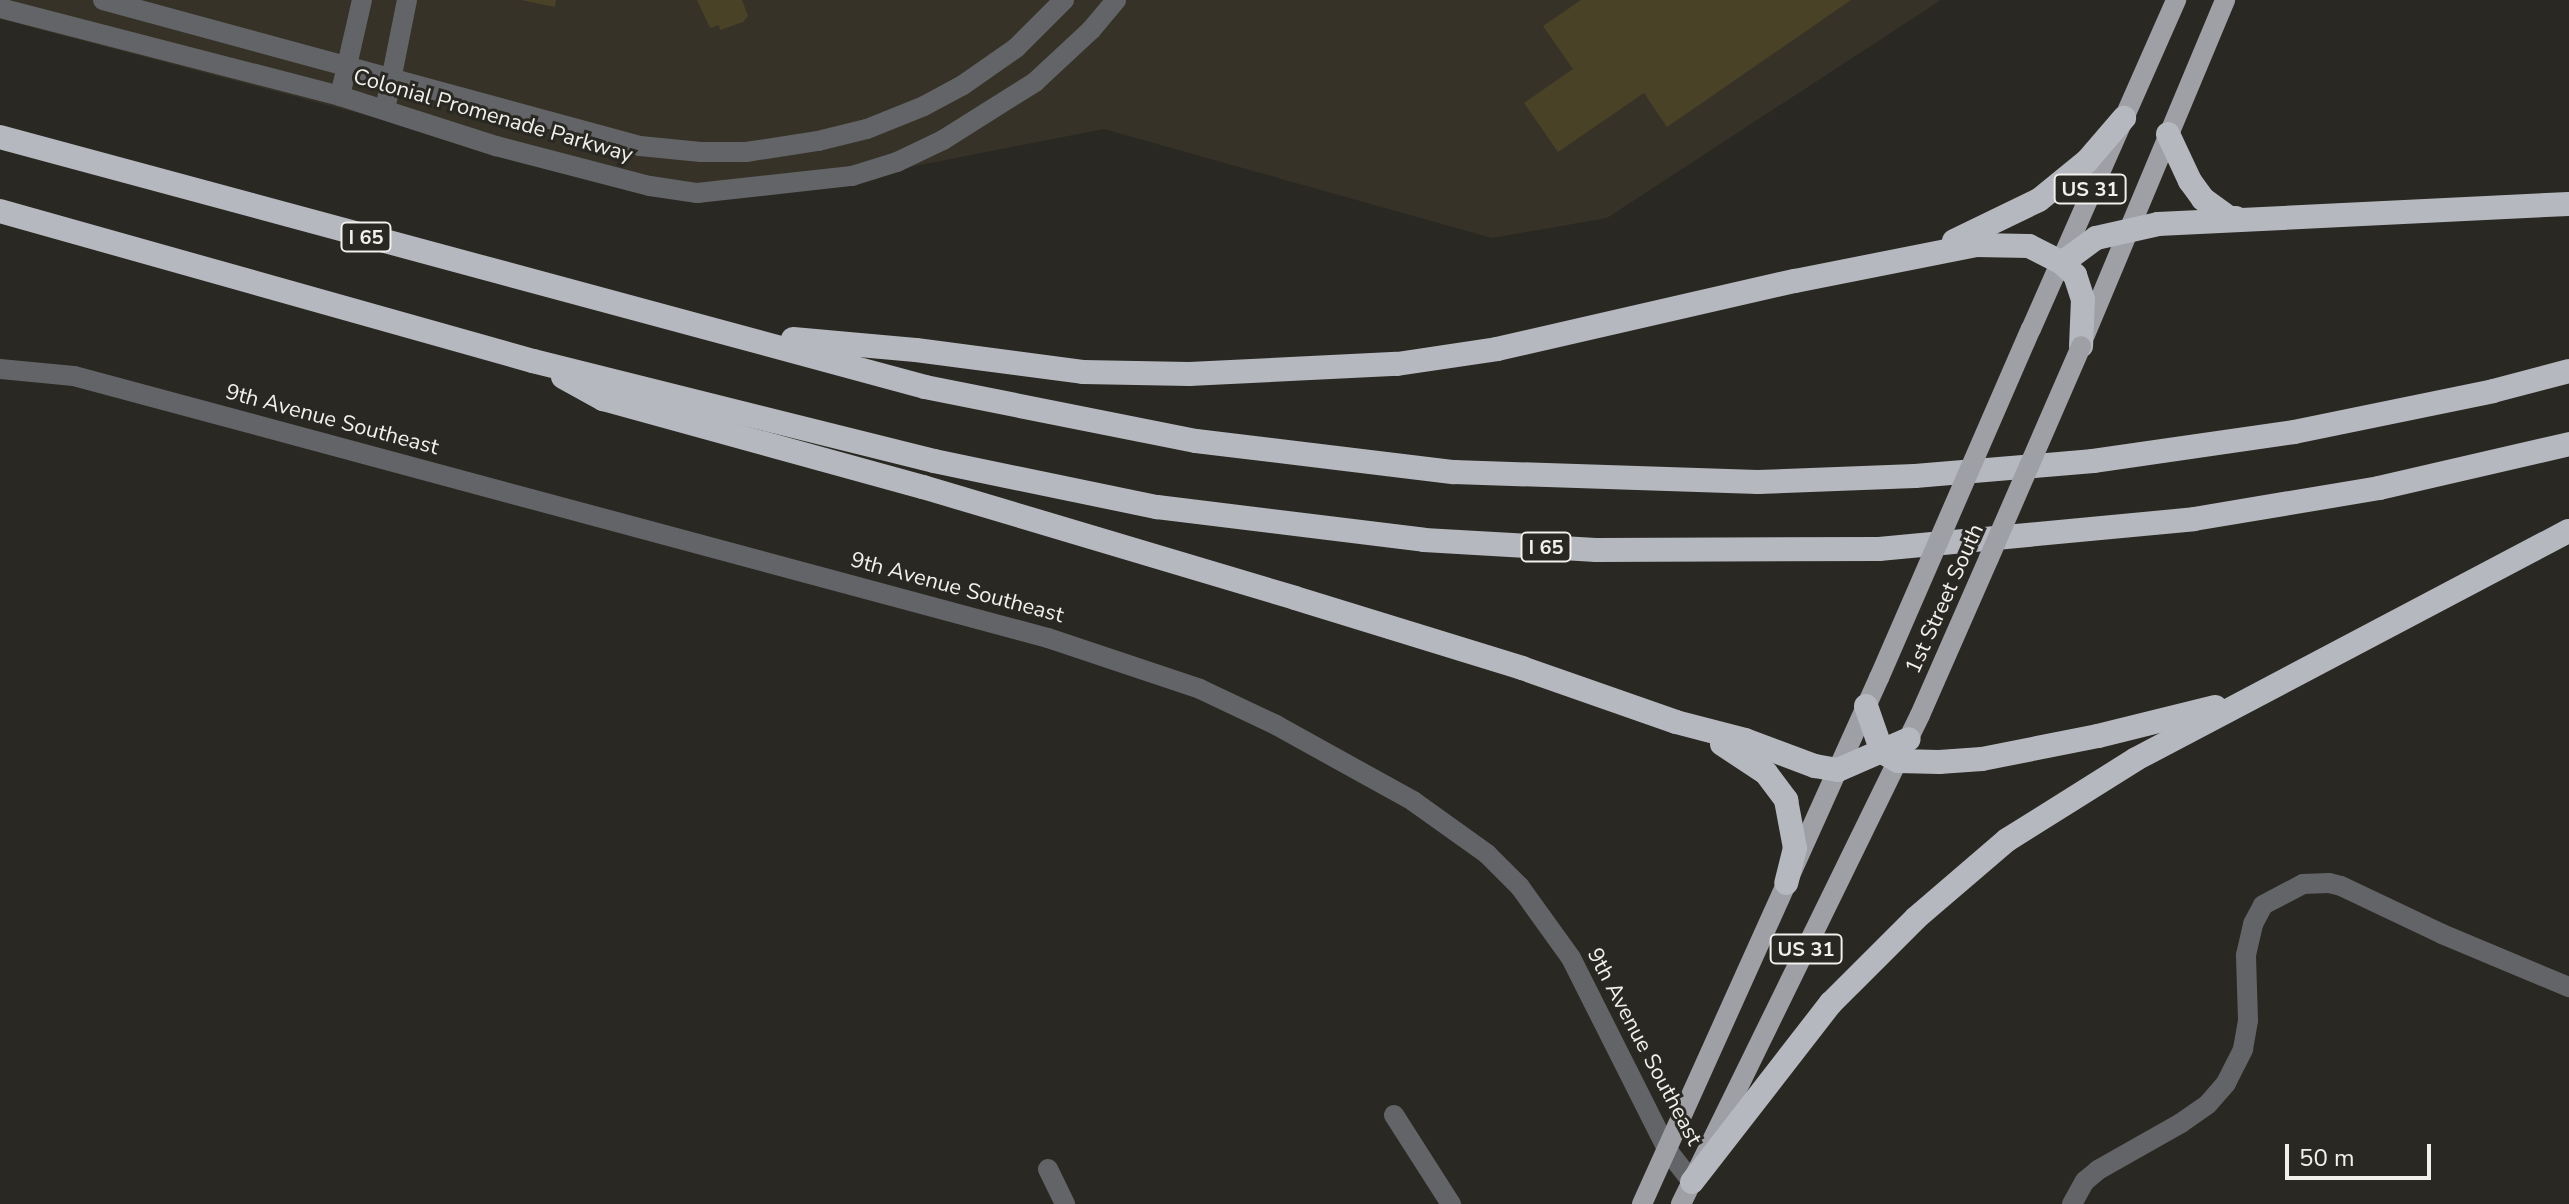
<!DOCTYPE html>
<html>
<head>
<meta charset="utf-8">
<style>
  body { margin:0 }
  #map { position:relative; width:2569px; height:1204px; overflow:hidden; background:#2a2822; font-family:"Nunito Sans",sans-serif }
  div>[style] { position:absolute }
  .built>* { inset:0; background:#363227 }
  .building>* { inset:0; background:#4a4227 }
  .minor>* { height:20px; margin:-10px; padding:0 10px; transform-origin:10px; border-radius:10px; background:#636467 }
  .major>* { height:20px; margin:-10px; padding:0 10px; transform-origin:10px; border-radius:10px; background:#9ea0a6 }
  .highway>* { height:24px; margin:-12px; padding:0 12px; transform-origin:12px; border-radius:12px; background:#b5b8bf }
  .major-bridge>* { height:20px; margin:-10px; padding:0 10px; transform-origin:10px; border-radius:10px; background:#9ea0a6 }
  span { translate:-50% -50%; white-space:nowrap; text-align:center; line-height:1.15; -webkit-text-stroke:6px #2a2822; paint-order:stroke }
  .shield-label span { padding:2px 6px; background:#2a2822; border:2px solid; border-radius:6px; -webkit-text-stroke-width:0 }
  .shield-label { font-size:20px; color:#f2f0ed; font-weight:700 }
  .street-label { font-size:22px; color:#f2f0ed }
  .scale { position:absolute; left:2285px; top:1144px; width:146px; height:36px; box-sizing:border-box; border:4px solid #f2f0ed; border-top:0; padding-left:10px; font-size:24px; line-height:28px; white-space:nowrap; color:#f2f0ed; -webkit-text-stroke:6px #2a2822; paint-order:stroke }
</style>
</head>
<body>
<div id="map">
  <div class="built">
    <div style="clip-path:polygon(0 0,1941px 0,1607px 218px,1492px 238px,1104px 129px,884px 172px,685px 199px,0 19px)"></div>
  </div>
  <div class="building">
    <div style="clip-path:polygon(521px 0,556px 0,555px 7px)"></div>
    <div style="clip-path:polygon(697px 0,742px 0,748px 16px,743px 22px,720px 30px,719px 25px,710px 28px)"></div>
    <div style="clip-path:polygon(1581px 0,1851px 0,1667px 127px,1644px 93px,1558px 152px,1524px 103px,1573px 69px,1543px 26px)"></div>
  </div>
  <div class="minor">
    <div style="left:103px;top:0;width:556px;rotate:15.21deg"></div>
    <div style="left:640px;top:146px;width:61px;rotate:5.6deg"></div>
    <div style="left:701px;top:152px;width:45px"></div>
    <div style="left:746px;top:152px;width:73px;rotate:-8.7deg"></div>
    <div style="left:818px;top:141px;width:50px;rotate:-13.8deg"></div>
    <div style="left:867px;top:129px;width:61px;rotate:-22deg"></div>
    <div style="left:924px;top:106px;width:44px;rotate:-28.3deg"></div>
    <div style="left:963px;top:85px;width:65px;rotate:-34.9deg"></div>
    <div style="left:1016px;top:48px;width:68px;rotate:-45deg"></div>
    <div style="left:0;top:8px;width:351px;rotate:14.5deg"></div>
    <div style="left:340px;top:96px;width:164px;rotate:17.8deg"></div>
    <div style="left:496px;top:146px;width:159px;rotate:14.6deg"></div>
    <div style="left:650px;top:186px;width:48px;rotate:8.5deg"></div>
    <div style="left:697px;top:193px;width:156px;rotate:-6.3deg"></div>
    <div style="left:852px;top:176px;width:47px;rotate:-17.3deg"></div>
    <div style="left:897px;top:162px;width:51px;rotate:-25.6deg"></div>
    <div style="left:943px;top:140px;width:109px;rotate:-32.2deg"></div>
    <div style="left:1035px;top:82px;width:76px;rotate:-42.9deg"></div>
    <div style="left:1091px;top:30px;width:39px;rotate:-50deg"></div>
    <div style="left:340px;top:96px;width:98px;rotate:-77.1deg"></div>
    <div style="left:385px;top:110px;width:112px;rotate:-78.7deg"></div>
    <div style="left:0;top:369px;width:74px;rotate:5.4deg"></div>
    <div style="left:74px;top:376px;width:1009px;rotate:15.06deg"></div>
    <div style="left:1048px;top:638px;width:160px;rotate:18.5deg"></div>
    <div style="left:1200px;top:689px;width:84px;rotate:25.3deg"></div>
    <div style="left:1276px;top:725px;width:157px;rotate:29deg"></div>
    <div style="left:1413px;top:801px;width:91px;rotate:35.6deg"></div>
    <div style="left:1487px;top:854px;width:47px;rotate:45deg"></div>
    <div style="left:1520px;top:887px;width:87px;rotate:54.3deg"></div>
    <div style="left:1571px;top:958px;width:216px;rotate:63.3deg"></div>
    <div style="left:1668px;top:1151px;width:39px;rotate:52deg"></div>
    <div style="left:1394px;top:1115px;width:106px;rotate:57.4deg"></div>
    <div style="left:1048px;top:1169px;width:39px;rotate:64deg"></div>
    <div style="left:2072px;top:1204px;width:26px;rotate:-61deg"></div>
    <div style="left:2085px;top:1181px;width:17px;rotate:-40deg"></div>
    <div style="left:2098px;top:1170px;width:95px;rotate:-29.5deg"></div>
    <div style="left:2181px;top:1123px;width:33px;rotate:-35deg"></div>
    <div style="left:2208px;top:1104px;width:28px;rotate:-49deg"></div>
    <div style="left:2226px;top:1083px;width:38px;rotate:-63deg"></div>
    <div style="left:2243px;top:1049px;width:29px;rotate:-80deg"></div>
    <div style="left:2248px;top:1020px;width:65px;rotate:-91.8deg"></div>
    <div style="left:2246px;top:955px;width:32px;rotate:-77deg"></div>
    <div style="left:2253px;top:924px;width:21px;rotate:-62deg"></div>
    <div style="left:2263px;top:905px;width:45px;rotate:-27.7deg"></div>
    <div style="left:2303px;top:884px;width:26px;rotate:-2deg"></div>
    <div style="left:2329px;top:883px;width:12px;rotate:14deg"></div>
    <div style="left:2341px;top:886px;width:112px;rotate:25.4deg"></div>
    <div style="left:2442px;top:934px;width:138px;rotate:22.7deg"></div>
  </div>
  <div class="major">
    <div style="left:2031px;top:329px;width:360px;rotate:-66.2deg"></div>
    <div style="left:2085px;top:335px;width:363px;rotate:-67.3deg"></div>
    <div style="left:1642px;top:1204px;width:577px;rotate:-65.75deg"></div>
    <div style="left:1681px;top:1204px;width:544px;rotate:-63.95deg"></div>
    <div style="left:1920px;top:715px;width:171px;rotate:-66.3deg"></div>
  </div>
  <div class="highway">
    <div style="left:2168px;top:134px;width:52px;rotate:64.9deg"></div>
    <div style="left:2190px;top:181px;width:22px;rotate:54deg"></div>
    <div style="left:2203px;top:199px;width:32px;rotate:36deg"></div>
    <div style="left:2229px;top:218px;width:7px"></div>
    <div style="left:0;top:137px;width:958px;rotate:15.12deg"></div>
    <div style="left:925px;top:387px;width:276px;rotate:11.3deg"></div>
    <div style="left:1196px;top:441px;width:260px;rotate:6.9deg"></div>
    <div style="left:1454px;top:472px;width:304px;rotate:1.9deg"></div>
    <div style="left:1758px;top:482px;width:157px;rotate:-2.2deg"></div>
    <div style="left:1915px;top:476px;width:179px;rotate:-4.8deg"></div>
    <div style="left:2093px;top:461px;width:203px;rotate:-8.2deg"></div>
    <div style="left:2294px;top:432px;width:203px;rotate:-11.6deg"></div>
    <div style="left:2493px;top:391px;width:79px;rotate:-14.7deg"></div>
    <div style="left:0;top:211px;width:554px;rotate:15.72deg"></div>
    <div style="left:533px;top:361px;width:413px;rotate:14deg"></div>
    <div style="left:934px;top:461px;width:228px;rotate:11.7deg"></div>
    <div style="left:1157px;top:507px;width:269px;rotate:7deg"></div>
    <div style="left:1424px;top:540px;width:172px;rotate:3.3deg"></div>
    <div style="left:1596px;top:550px;width:283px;rotate:-0.2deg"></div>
    <div style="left:1879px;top:549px;width:316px;rotate:-5.4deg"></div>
    <div style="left:2194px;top:519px;width:188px;rotate:-9.5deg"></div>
    <div style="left:2379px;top:488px;width:195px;rotate:-13deg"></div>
    <div style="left:1954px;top:241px;width:94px;rotate:-25.8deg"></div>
    <div style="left:2039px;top:200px;width:62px;rotate:-39.1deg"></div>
    <div style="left:2087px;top:161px;width:57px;rotate:-49.3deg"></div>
    <div style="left:2062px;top:263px;width:42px;rotate:-36.3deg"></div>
    <div style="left:2096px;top:238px;width:64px;rotate:-12.7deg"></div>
    <div style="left:2158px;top:224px;width:411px;rotate:-2.8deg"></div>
    <div style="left:793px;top:339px;width:123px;rotate:5.1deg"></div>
    <div style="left:916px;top:350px;width:168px;rotate:7.5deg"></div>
    <div style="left:1083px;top:372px;width:106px;rotate:1.1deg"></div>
    <div style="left:1189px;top:374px;width:208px;rotate:-2.8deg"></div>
    <div style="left:1397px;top:364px;width:101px;rotate:-8.5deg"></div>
    <div style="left:1497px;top:349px;width:306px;rotate:-12.9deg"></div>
    <div style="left:1795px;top:281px;width:185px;rotate:-11.2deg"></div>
    <div style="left:1976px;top:245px;width:53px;rotate:1.1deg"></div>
    <div style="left:2029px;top:246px;width:37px;rotate:27deg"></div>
    <div style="left:2062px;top:263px;width:18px;rotate:43deg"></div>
    <div style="left:2075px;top:275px;width:25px;rotate:72deg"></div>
    <div style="left:2083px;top:299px;width:47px;rotate:92.4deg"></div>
    <div style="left:563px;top:377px;width:46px;rotate:28.8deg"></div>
    <div style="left:603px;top:399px;width:332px;rotate:15.4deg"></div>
    <div style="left:923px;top:487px;width:388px;rotate:16.6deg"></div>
    <div style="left:1295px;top:598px;width:238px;rotate:17.1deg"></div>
    <div style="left:1522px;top:668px;width:163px;rotate:19.3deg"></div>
    <div style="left:1676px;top:722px;width:71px;rotate:14.6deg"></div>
    <div style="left:1745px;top:740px;width:75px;rotate:20.4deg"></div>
    <div style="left:1815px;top:766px;width:23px;rotate:10deg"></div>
    <div style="left:1838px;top:770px;width:77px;rotate:-23.6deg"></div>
    <div style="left:1866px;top:706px;width:49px;rotate:70.8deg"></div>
    <div style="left:1882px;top:752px;width:18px;rotate:29deg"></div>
    <div style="left:1898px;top:761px;width:41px;rotate:1.4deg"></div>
    <div style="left:1939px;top:762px;width:43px;rotate:-4deg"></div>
    <div style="left:1982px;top:759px;width:118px;rotate:-11.2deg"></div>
    <div style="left:2098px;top:736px;width:121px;rotate:-13.9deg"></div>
    <div style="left:1722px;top:744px;width:53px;rotate:33.4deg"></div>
    <div style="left:1766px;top:773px;width:34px;rotate:53deg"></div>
    <div style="left:1786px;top:800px;width:49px;rotate:79.4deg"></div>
    <div style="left:1795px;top:848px;width:36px;rotate:104deg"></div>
    <div style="left:1692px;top:1182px;width:227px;rotate:-52.2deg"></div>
    <div style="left:1831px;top:1003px;width:120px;rotate:-45deg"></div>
    <div style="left:1916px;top:918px;width:120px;rotate:-40.6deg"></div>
    <div style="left:2007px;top:840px;width:152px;rotate:-32.1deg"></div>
    <div style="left:2136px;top:759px;width:489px;rotate:-27.8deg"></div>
  </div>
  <div class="major-bridge">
    <div style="left:1989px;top:558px;width:231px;rotate:-66.5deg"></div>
    <div style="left:1879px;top:678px;width:381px;rotate:-66.5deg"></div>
  </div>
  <div class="shield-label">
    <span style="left:2090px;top:189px">US 31</span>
    <span style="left:366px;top:237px">I 65</span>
    <span style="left:1546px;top:547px">I 65</span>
    <span style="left:1806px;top:949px">US 31</span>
  </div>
  <div class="street-label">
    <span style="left:493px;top:116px;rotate:16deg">Colonial Promenade Parkway</span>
    <span style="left:332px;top:420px;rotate:15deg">9th Avenue Southeast</span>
    <span style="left:957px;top:588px;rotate:15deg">9th Avenue Southeast</span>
    <span style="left:1945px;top:599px;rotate:-66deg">1st Street South</span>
    <span style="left:1644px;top:1047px;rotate:62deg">9th Avenue Southeast</span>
  </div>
  <div class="scale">50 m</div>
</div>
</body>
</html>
